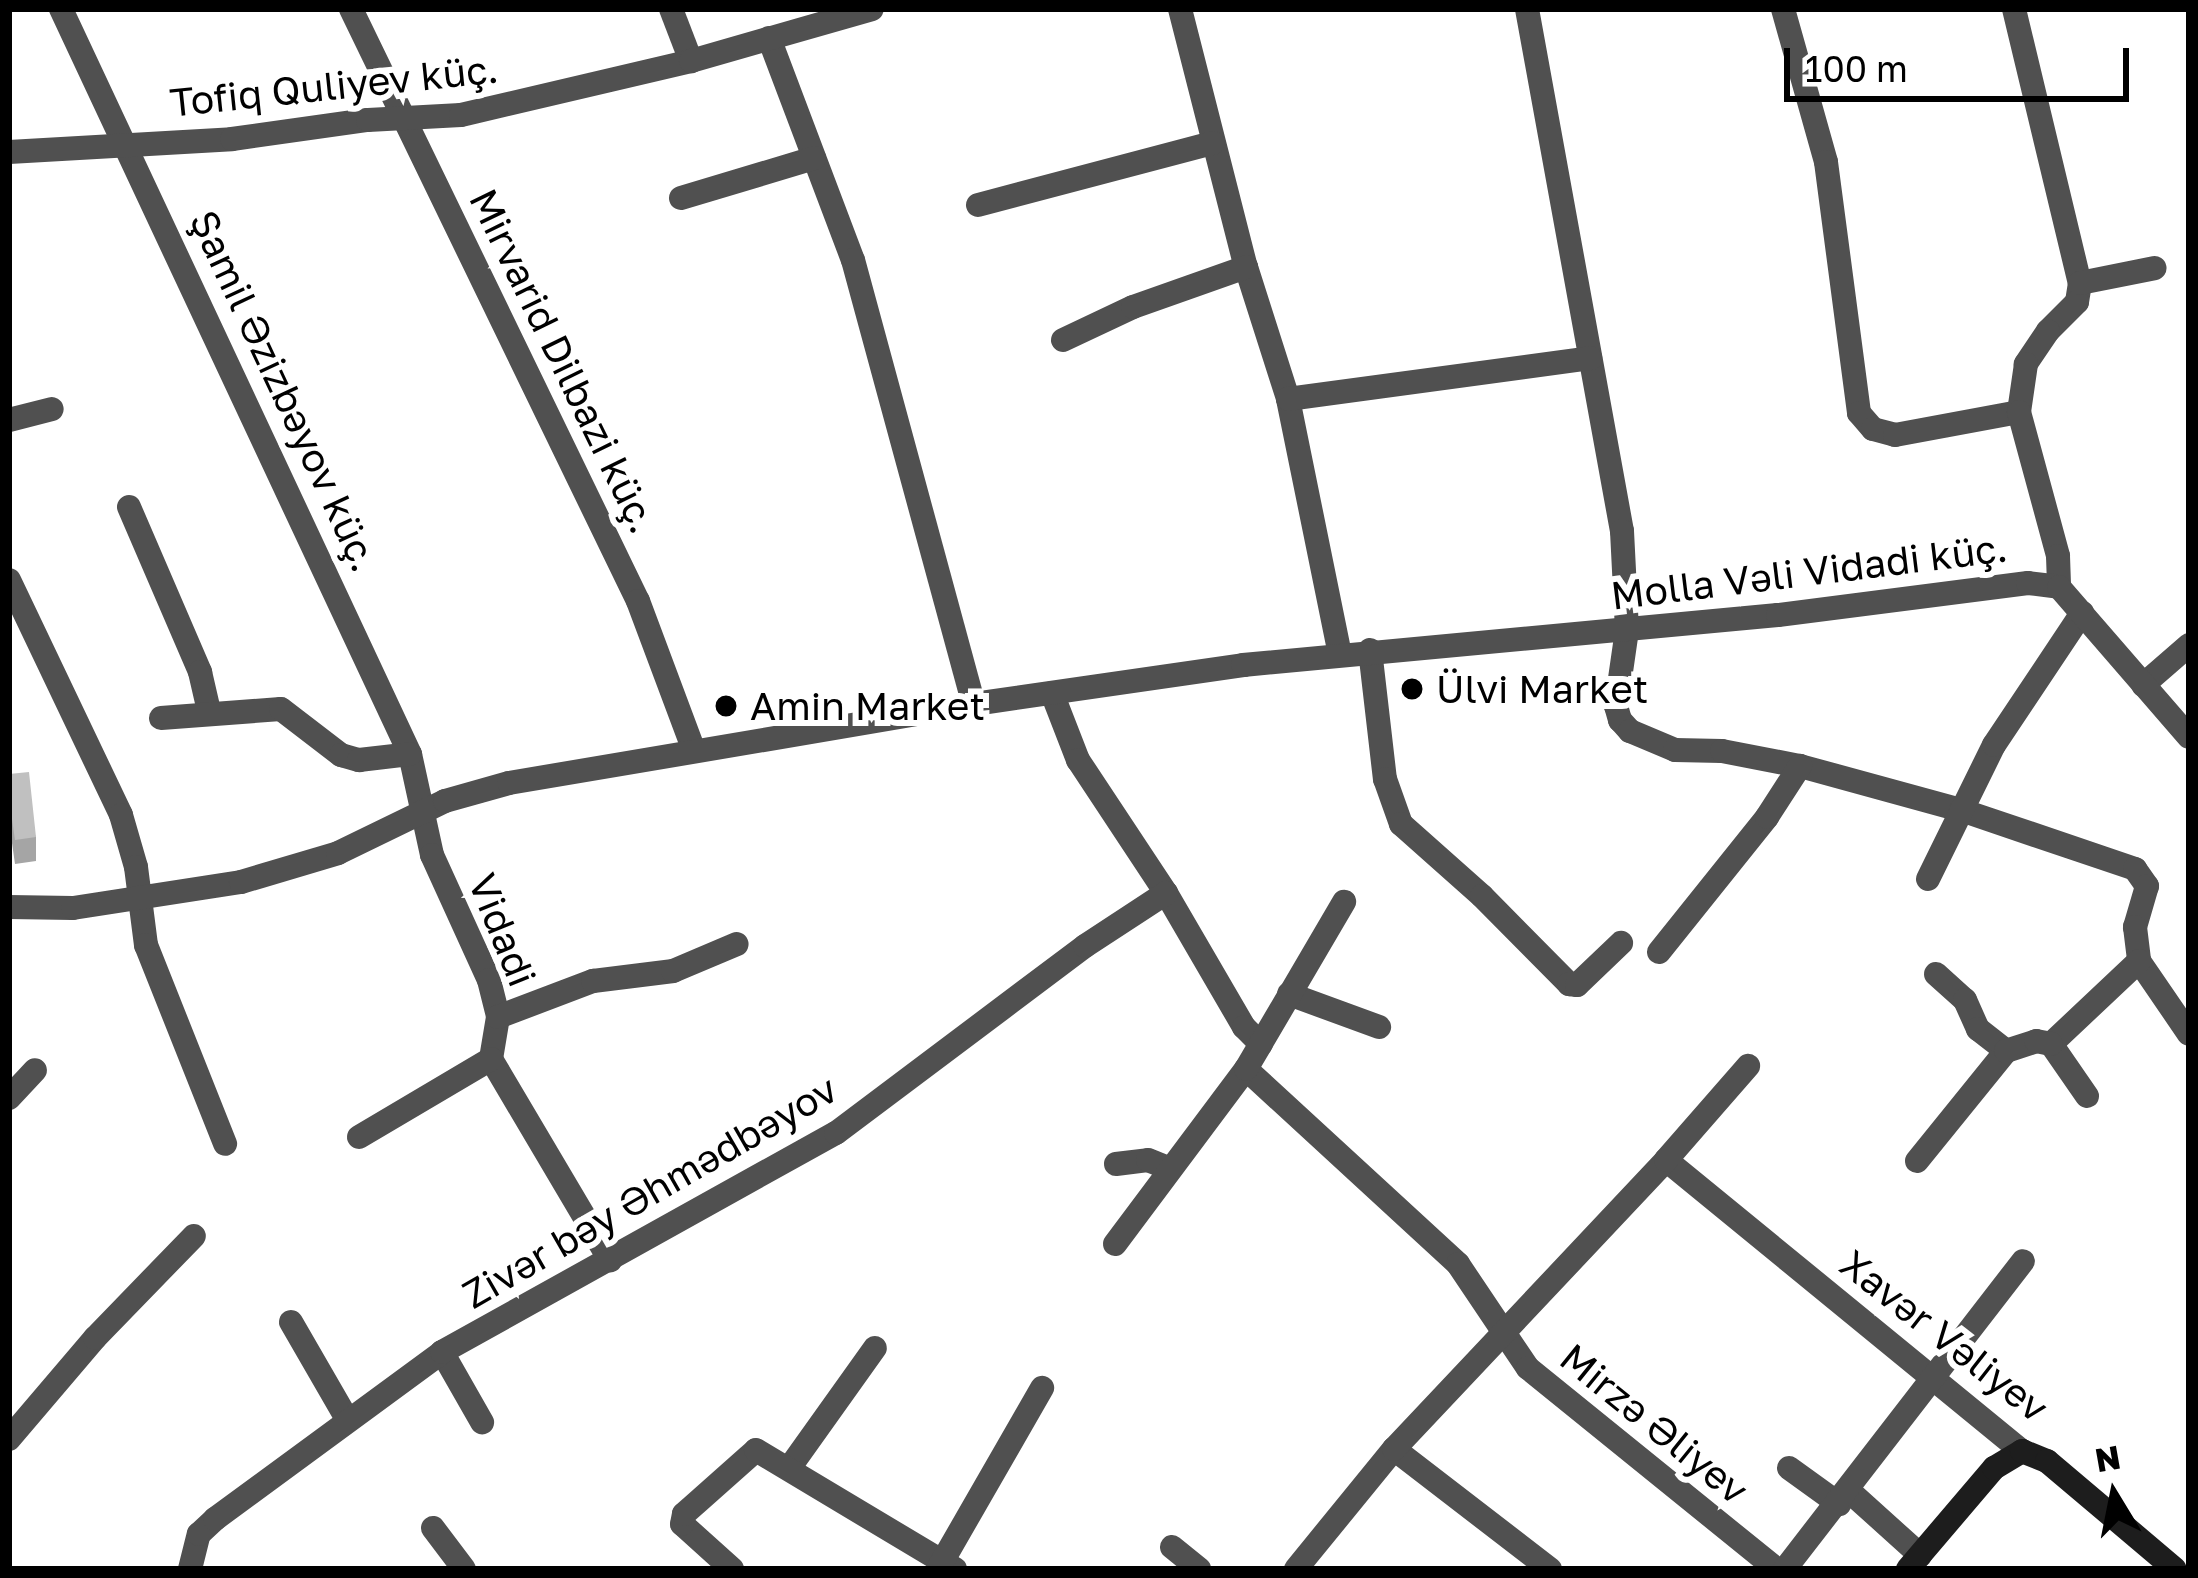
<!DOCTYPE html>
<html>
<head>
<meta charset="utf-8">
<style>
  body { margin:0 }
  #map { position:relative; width:2198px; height:1578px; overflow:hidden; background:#fff; font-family:"Golos Text",sans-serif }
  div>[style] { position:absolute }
  .street>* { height:24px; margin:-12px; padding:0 12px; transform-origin:12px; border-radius:12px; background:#505050 }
  .secondary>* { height:24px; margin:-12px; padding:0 12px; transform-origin:12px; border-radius:12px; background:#1d1d1d }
  .wall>* { inset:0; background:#a5a5a5 }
  .building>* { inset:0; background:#c0c0c0 }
  .dots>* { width:33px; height:33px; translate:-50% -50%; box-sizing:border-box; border:6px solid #fff; border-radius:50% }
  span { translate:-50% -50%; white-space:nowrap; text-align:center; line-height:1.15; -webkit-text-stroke:12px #fff; paint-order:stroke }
  .street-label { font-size:39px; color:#000 }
  .poi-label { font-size:39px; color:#000 }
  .left { translate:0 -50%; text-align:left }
  .frame { position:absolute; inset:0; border:12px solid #000; pointer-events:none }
  .north { position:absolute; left:2054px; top:1434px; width:120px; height:120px; -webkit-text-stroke:9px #fff; paint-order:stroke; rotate:350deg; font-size:33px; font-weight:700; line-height:48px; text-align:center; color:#000 }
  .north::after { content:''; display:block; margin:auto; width:42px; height:54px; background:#000; clip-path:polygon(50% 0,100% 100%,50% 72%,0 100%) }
  .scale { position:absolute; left:1784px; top:48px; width:345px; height:54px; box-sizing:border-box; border:6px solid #000; border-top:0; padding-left:15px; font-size:36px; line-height:42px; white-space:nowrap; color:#000; -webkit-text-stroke:9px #fff; paint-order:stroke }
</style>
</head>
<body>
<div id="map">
  <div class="street">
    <div style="left:61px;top:9px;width:823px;rotate:64.9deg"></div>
    <div style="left:410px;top:754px;width:103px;rotate:77.7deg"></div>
    <div style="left:432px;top:855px;width:137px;rotate:65.5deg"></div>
    <div style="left:489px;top:980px;width:38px;rotate:76deg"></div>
    <div style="left:498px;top:1017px;width:43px;rotate:99.5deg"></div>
    <div style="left:491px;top:1059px;width:234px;rotate:59.4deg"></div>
    <div style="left:351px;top:9px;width:658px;rotate:64.14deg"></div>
    <div style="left:638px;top:601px;width:160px;rotate:69.5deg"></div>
    <div style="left:671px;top:9px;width:56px;rotate:69deg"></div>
    <div style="left:1180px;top:9px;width:266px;rotate:75.7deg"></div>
    <div style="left:1246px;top:267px;width:139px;rotate:72.3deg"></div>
    <div style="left:1288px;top:399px;width:260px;rotate:78.5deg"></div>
    <div style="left:1527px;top:9px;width:531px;rotate:79.69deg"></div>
    <div style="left:1622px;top:531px;width:99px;rotate:87.1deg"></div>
    <div style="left:1627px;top:630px;width:77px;rotate:98.2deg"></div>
    <div style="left:1616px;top:706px;width:15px;rotate:74deg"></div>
    <div style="left:1620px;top:720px;width:15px;rotate:48deg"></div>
    <div style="left:1630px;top:731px;width:49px;rotate:22.9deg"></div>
    <div style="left:1675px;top:750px;width:47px;rotate:1.2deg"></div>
    <div style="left:1722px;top:751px;width:79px;rotate:10.9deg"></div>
    <div style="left:1800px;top:766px;width:167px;rotate:15.3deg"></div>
    <div style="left:1961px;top:810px;width:184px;rotate:18.7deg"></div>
    <div style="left:2135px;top:869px;width:21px;rotate:55deg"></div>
    <div style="left:2147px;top:886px;width:43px;rotate:106.3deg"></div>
    <div style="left:2135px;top:927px;width:34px;rotate:83deg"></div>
    <div style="left:2139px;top:961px;width:88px;rotate:55.6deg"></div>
    <div style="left:1783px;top:9px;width:159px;rotate:74.3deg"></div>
    <div style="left:1826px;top:162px;width:253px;rotate:82.5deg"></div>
    <div style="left:1859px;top:413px;width:21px;rotate:49deg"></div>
    <div style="left:1873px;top:429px;width:23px;rotate:15deg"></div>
    <div style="left:1895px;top:435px;width:126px;rotate:-10.5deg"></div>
    <div style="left:2014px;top:9px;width:282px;rotate:76.5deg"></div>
    <div style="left:2080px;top:283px;width:19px;rotate:99deg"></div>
    <div style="left:2077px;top:302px;width:41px;rotate:135deg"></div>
    <div style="left:2048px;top:331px;width:40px;rotate:124deg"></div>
    <div style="left:2026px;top:364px;width:49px;rotate:98.3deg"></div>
    <div style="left:2019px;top:412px;width:149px;rotate:74.8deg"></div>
    <div style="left:2058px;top:556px;width:31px;rotate:88deg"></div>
    <div style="left:769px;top:38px;width:237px;rotate:69.3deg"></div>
    <div style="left:853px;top:260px;width:460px;rotate:74.8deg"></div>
    <div style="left:9px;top:152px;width:223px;rotate:-3.3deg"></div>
    <div style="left:232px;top:139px;width:137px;rotate:-8deg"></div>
    <div style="left:368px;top:120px;width:93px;rotate:-3.1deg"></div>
    <div style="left:461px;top:115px;width:236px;rotate:-13.2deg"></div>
    <div style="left:691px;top:61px;width:188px;rotate:-16deg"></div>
    <div style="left:681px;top:198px;width:139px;rotate:-16.7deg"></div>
    <div style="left:978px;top:205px;width:243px;rotate:-14.8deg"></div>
    <div style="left:2080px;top:283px;width:76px;rotate:-11.3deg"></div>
    <div style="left:1063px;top:340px;width:77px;rotate:-25.2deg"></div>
    <div style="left:1133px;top:307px;width:120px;rotate:-19.5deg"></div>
    <div style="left:1288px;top:399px;width:305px;rotate:-7.7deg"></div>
    <div style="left:9px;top:420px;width:44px;rotate:-14.3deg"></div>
    <div style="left:129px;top:507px;width:180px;rotate:66.7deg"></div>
    <div style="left:200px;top:672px;width:40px;rotate:77deg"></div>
    <div style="left:9px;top:580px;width:260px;rotate:64.5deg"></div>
    <div style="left:121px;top:815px;width:54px;rotate:73.9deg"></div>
    <div style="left:136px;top:867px;width:79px;rotate:82.7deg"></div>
    <div style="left:146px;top:945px;width:214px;rotate:68.3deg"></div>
    <div style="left:1370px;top:650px;width:130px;rotate:83.4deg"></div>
    <div style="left:1385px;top:779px;width:48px;rotate:70.4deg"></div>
    <div style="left:1401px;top:824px;width:108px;rotate:41.6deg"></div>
    <div style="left:1482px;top:896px;width:124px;rotate:45.3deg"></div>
    <div style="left:1569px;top:984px;width:8px;rotate:7deg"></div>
    <div style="left:1577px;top:985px;width:61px;rotate:-43.7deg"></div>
    <div style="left:2143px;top:685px;width:61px;rotate:-41deg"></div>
    <div style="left:1052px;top:693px;width:72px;rotate:68.8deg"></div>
    <div style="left:1078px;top:760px;width:159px;rotate:56.5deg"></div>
    <div style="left:1166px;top:893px;width:155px;rotate:59.8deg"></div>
    <div style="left:1244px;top:1027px;width:24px;rotate:45deg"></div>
    <div style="left:161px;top:718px;width:120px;rotate:-4.3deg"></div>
    <div style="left:281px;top:709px;width:76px;rotate:37.5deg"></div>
    <div style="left:341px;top:755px;width:19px;rotate:16deg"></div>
    <div style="left:359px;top:760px;width:51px;rotate:-6.7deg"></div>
    <div style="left:1928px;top:879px;width:149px;rotate:-63.8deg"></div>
    <div style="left:1994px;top:745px;width:159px;rotate:-56.3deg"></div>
    <div style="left:9px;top:907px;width:64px;rotate:0.9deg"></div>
    <div style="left:73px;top:908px;width:170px;rotate:-8.8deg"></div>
    <div style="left:241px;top:882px;width:101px;rotate:-16.6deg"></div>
    <div style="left:338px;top:853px;width:119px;rotate:-25.9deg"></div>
    <div style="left:445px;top:801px;width:66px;rotate:-15.7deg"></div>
    <div style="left:509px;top:783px;width:472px;rotate:-9.6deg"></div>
    <div style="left:974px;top:704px;width:272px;rotate:-8.2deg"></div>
    <div style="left:1243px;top:665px;width:537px;rotate:-5.34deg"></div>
    <div style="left:1778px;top:615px;width:252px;rotate:-7.3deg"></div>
    <div style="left:2028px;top:583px;width:31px;rotate:7deg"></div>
    <div style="left:2059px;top:587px;width:198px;rotate:49.1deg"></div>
    <div style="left:1659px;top:952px;width:173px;rotate:-51.3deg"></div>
    <div style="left:1767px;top:817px;width:61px;rotate:-57.1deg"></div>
    <div style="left:1936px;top:974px;width:39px;rotate:42deg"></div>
    <div style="left:1965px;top:1000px;width:32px;rotate:66deg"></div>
    <div style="left:1978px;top:1029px;width:36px;rotate:38deg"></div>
    <div style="left:1289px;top:994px;width:96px;rotate:20.1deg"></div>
    <div style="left:498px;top:1017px;width:102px;rotate:-20.8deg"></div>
    <div style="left:593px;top:981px;width:81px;rotate:-7.1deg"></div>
    <div style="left:673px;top:971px;width:69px;rotate:-22.9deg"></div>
    <div style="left:1246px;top:1069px;width:288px;rotate:42.6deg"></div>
    <div style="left:1458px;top:1264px;width:125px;rotate:56.1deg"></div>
    <div style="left:1528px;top:1368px;width:319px;rotate:39deg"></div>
    <div style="left:2087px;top:1096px;width:63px;rotate:-124.7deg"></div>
    <div style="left:2051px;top:1044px;width:121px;rotate:-43.3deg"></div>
    <div style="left:9px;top:1098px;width:38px;rotate:-47deg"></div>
    <div style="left:359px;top:1137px;width:153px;rotate:-30.6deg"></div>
    <div style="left:1666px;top:1160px;width:460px;rotate:39.3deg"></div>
    <div style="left:1917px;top:1161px;width:141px;rotate:-51deg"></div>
    <div style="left:2006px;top:1051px;width:32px;rotate:-18deg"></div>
    <div style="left:2036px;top:1041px;width:15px;rotate:11deg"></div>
    <div style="left:1116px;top:1164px;width:32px;rotate:-7deg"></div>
    <div style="left:1148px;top:1160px;width:22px;rotate:22deg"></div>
    <div style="left:1115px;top:1244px;width:219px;rotate:-53.2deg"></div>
    <div style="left:1246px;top:1069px;width:194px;rotate:-59.6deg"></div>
    <div style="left:291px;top:1322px;width:112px;rotate:60deg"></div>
    <div style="left:442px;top:1352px;width:81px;rotate:60.3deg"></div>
    <div style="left:9px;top:1439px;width:133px;rotate:-49.6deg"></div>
    <div style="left:95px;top:1338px;width:142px;rotate:-45.9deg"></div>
    <div style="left:1394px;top:1449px;width:197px;rotate:37.6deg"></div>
    <div style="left:790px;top:1467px;width:146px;rotate:-54.5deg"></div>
    <div style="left:1789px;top:1468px;width:62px;rotate:35.8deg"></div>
    <div style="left:1849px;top:1491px;width:96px;rotate:42deg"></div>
    <div style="left:433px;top:1528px;width:51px;rotate:52.9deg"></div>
    <div style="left:1172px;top:1547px;width:35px;rotate:39deg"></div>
    <div style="left:190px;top:1569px;width:36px;rotate:-76deg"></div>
    <div style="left:199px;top:1534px;width:22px;rotate:-43deg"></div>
    <div style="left:215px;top:1519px;width:282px;rotate:-36.3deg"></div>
    <div style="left:442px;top:1352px;width:451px;rotate:-29.1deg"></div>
    <div style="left:836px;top:1133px;width:311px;rotate:-36.9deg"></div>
    <div style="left:1085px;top:946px;width:97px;rotate:-33.2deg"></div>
    <div style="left:732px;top:1569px;width:67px;rotate:-138deg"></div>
    <div style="left:682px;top:1524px;width:10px;rotate:-79deg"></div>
    <div style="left:684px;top:1514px;width:96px;rotate:-41.6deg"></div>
    <div style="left:756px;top:1450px;width:232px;rotate:30.9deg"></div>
    <div style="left:938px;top:1569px;width:209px;rotate:-60.1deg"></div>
    <div style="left:1296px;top:1569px;width:155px;rotate:-50.8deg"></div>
    <div style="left:1394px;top:1449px;width:397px;rotate:-46.7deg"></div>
    <div style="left:1666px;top:1160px;width:125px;rotate:-48.9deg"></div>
    <div style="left:1785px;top:1569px;width:389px;rotate:-52.3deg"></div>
  </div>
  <div class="secondary">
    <div style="left:1908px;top:1569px;width:133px;rotate:-49.6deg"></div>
    <div style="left:1994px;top:1468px;width:33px;rotate:-31deg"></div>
    <div style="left:2022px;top:1451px;width:27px;rotate:22deg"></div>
    <div style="left:2047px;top:1461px;width:167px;rotate:40.2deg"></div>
  </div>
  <div class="wall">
    <div style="clip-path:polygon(9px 774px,36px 837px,36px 861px,15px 864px,11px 836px,9px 836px)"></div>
  </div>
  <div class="building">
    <div style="clip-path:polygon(29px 772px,36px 837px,15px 840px,11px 812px,9px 812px,9px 774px)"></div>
  </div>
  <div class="dots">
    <div style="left:1412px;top:689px;background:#000"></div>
    <div style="left:726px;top:706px;background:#000"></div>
  </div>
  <div class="street-label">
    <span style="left:334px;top:86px;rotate:-6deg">Tofiq Quliyev küç.</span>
    <span style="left:563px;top:361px;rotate:64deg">Mirvarid Dilbazi küç.</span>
    <span style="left:284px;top:391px;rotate:65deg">Şamil Əzizbəyov küç.</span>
    <span style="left:1809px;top:572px;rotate:-7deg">Molla Vəli Vidadi küç.</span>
    <span style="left:502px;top:930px;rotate:68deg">Vidadi</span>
    <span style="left:650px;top:1192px;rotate:-30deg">Zivər bəy Əhmədbəyov</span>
    <span style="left:1944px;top:1336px;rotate:38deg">Xavər Vəliyev</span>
    <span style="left:1654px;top:1424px;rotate:39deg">Mirzə Əliyev</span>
  </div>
  <div class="poi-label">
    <span class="left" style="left:1436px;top:689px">Ülvi Market</span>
    <span class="left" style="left:750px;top:706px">Amin Market</span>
  </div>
  <div class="frame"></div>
  <div class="north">N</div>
  <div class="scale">100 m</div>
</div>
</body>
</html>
